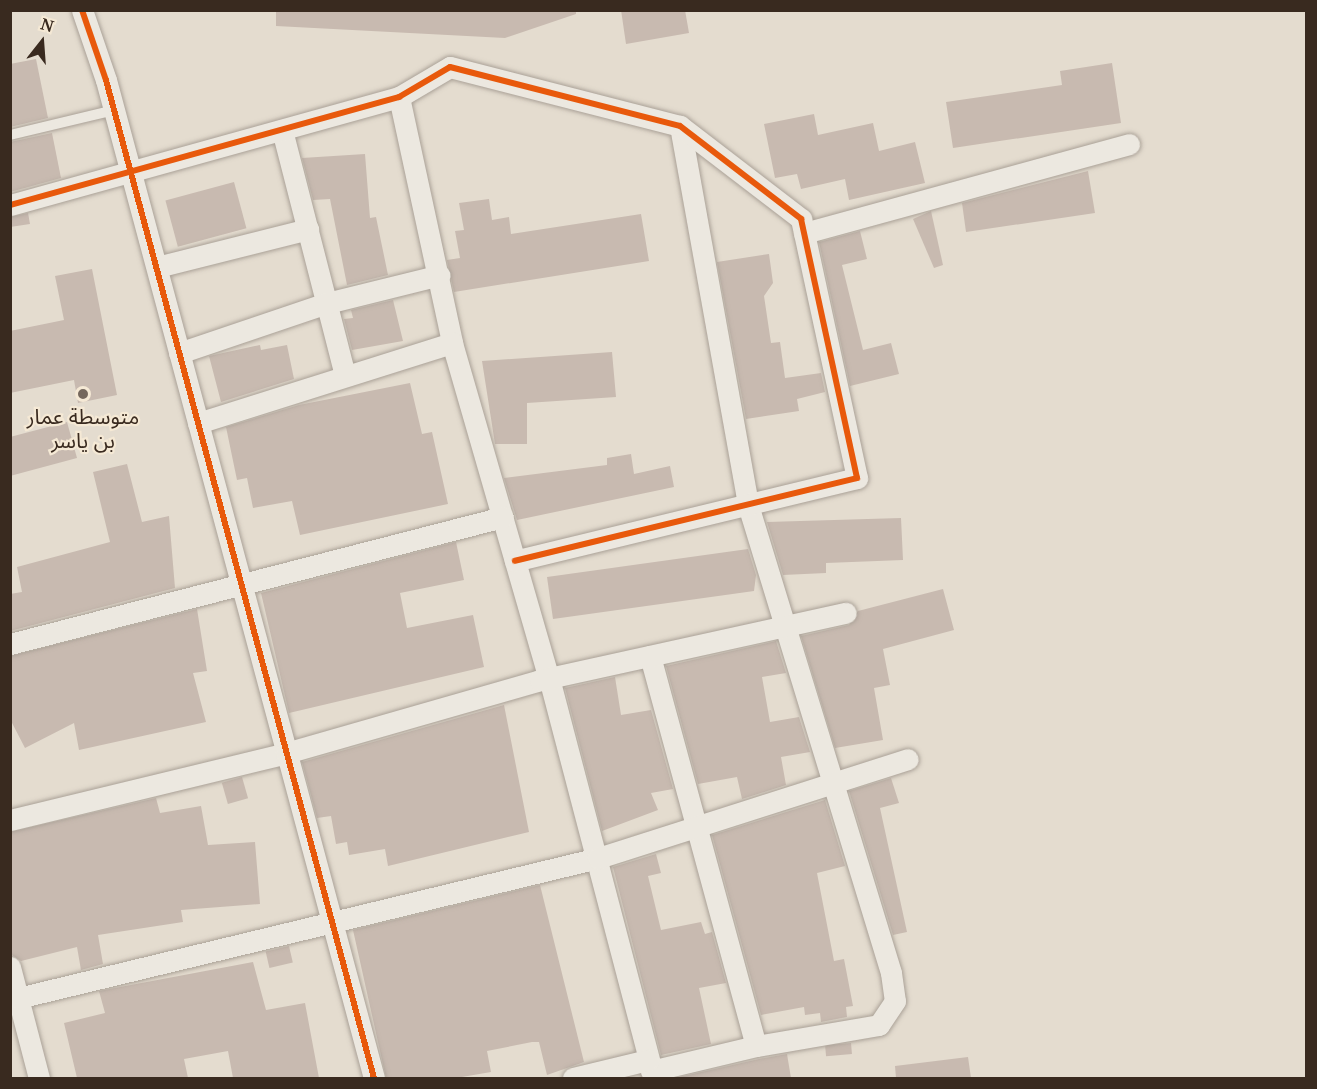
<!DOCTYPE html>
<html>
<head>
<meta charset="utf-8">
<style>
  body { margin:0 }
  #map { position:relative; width:1317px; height:1089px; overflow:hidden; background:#e4dccf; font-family:"Noto Serif","Noto Sans Arabic",serif }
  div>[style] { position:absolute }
  .building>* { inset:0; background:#c8bab0; transform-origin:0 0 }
  .roads { filter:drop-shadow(0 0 2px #aaa197) drop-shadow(0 0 2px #aaa197) }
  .lane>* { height:10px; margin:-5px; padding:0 5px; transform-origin:5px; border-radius:5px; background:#ece8e0 }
  .street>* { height:21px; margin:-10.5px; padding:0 10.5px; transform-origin:10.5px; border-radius:10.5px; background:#ece8e0 }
  .cycleway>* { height:6px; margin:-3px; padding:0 3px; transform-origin:3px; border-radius:3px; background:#e8590c }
  .dots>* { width:16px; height:16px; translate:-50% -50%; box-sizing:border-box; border:3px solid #f5e9d5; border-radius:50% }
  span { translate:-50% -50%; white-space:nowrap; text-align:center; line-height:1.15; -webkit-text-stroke:4.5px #f5e9d5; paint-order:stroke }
  .poi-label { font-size:21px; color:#392a1f }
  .frame { position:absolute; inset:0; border:12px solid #392a1f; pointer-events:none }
  .north { position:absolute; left:12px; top:12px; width:60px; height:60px; -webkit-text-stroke:4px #f5e9d5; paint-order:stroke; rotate:17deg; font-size:16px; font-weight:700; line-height:24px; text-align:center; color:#392a1f }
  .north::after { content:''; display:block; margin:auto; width:21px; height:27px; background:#392a1f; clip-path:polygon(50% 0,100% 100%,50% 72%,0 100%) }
</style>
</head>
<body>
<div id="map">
  <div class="building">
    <div style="clip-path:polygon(276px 10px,576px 10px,576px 14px,505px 38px,276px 26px)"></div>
    <div style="clip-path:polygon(621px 10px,685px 10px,689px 33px,626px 44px)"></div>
    <div style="clip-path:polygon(36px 59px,48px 118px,10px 127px,10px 64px)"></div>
    <div style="clip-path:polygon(1112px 63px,1121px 123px,953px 148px,946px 102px,1062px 85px,1060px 71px)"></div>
    <div style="clip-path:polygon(814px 114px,818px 135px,873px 123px,879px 151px,915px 142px,925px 183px,849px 200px,845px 179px,801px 189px,797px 174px,775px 178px,764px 124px)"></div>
    <div style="clip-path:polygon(52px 133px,61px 178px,10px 192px,10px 142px)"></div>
    <div style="clip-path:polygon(365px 154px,370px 218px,376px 217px,388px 275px,347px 285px,330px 199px,313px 200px,302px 158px)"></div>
    <div style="clip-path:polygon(1088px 171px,1095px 213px,966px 232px,962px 203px)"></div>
    <div style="left:234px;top:182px;width:48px;height:71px;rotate:75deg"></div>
    <div style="clip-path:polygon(489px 199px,492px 220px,509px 217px,511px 234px,641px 214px,649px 261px,454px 292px,447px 260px,460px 258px,455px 231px,464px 230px,459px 203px)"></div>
    <div style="clip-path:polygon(931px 211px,943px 265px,934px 268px,913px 219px)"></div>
    <div style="clip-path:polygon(28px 213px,30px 224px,10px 227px,10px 217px)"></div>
    <div style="clip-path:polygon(860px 231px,867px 259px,842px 265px,863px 350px,891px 343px,899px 374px,850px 386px,819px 242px)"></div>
    <div style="clip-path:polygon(769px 254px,773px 283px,764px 296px,771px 343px,780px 342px,785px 378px,821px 373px,825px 392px,797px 399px,799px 411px,746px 419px,717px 262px)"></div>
    <div style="clip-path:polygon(92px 269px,117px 395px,78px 403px,74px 380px,10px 393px,10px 331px,64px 320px,55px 276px)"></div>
    <div style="clip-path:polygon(393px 300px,403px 341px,352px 350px,344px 319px,353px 318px,351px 310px)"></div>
    <div style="clip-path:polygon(260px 345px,261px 350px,287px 345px,294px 379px,221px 402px,209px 356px)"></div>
    <div style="clip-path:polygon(612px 352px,616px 397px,527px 403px,527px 444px,495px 444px,482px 361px)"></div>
    <div style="clip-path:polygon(410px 383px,422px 434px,432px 432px,448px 504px,300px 535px,292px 501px,253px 508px,247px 478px,237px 480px,226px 427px,299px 405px)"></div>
    <div style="clip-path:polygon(67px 422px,77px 458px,10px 476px,10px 437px)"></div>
    <div style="clip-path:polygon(631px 454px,634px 474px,670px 466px,674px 487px,517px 520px,504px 478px,607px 465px,607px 458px)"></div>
    <div style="clip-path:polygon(127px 464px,142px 522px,169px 516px,175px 588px,10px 631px,10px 594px,22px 592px,17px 567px,110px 542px,93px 472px)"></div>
    <div style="clip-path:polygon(901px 518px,903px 560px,826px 563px,826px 573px,783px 575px,767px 522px)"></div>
    <div style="clip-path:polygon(456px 542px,464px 580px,400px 593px,407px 628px,473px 615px,484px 667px,289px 713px,261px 593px)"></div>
    <div style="clip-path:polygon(748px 549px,756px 575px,754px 591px,553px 619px,547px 577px)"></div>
    <div style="clip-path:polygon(943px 589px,954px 630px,883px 649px,890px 685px,874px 688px,883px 740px,835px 748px,801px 636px,849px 625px,858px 611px)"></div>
    <div style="clip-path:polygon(197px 609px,207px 671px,193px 673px,206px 722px,79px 750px,74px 723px,25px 748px,10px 719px,10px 656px)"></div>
    <div style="clip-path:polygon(776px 641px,786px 673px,762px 677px,770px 722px,799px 717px,810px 752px,781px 757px,786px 785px,742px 799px,737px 777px,698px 784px,666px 666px)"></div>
    <div style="clip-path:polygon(615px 677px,621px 715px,651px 710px,673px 789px,651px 793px,658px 810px,602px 831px,565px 688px)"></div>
    <div style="clip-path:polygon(504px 705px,529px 832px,388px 866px,385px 849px,349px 855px,347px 842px,336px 844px,331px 816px,317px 818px,302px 762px)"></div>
    <div style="left:242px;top:777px;width:22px;height:21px;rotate:74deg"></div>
    <div style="clip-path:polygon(891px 778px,899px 803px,880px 808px,907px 932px,893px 935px,849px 791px)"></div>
    <div style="clip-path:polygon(156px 798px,160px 813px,201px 806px,208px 845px,255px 842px,260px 904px,181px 910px,183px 922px,98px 935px,103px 964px,81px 970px,77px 947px,21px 961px,12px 955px,10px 832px)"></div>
    <div style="clip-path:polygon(825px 800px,845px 866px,817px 873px,834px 961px,844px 959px,853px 1006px,846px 1007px,847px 1017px,821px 1022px,820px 1013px,805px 1015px,804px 1007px,761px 1015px,712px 835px)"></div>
    <div style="clip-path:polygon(656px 854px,661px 873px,648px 876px,661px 930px,701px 922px,705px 934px,712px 932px,726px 983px,699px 988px,711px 1044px,661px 1055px,613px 867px)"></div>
    <div style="clip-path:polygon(540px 885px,584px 1062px,547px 1075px,539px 1042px,532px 1042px,487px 1051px,491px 1072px,456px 1078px,386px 1078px,353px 930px)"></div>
    <div style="left:289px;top:946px;width:17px;height:24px;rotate:77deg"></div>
    <div style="clip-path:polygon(253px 962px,266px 1010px,305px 1003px,319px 1078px,233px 1078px,228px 1051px,184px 1059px,188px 1078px,77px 1078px,64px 1023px,105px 1013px,99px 991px)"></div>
    <div style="left:851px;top:1043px;width:11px;height:26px;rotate:85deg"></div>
    <div style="clip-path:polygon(787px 1054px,791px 1078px,675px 1078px,759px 1059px)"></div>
    <div style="clip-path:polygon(968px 1057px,971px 1078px,896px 1078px,895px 1066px)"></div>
  </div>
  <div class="roads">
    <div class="lane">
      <div style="left:10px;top:135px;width:107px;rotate:-13.5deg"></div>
    </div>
    <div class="street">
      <div style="left:82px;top:10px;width:74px;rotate:71.1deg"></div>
      <div style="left:106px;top:80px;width:1033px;rotate:74.97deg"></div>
      <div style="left:399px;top:97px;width:252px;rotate:77.8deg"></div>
      <div style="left:452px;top:343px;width:349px;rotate:73.9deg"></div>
      <div style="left:549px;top:678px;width:414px;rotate:75.3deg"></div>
      <div style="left:680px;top:126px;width:385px;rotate:79.8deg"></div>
      <div style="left:748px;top:505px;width:489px;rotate:73deg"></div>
      <div style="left:891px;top:973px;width:28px;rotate:82deg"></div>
      <div style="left:895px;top:1001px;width:29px;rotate:124deg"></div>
      <div style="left:879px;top:1025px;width:125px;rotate:170.3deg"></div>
      <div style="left:282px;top:130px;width:253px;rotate:75.6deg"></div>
      <div style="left:10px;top:205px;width:404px;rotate:-15.5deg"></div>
      <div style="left:399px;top:97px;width:59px;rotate:-30.5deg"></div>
      <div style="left:450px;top:67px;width:237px;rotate:14.4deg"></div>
      <div style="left:680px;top:126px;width:153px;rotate:37.5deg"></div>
      <div style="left:801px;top:219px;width:265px;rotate:77.8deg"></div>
      <div style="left:857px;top:478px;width:352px;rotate:166.4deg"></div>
      <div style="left:804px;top:233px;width:337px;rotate:-15.3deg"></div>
      <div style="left:157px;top:267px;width:156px;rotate:-14.1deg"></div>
      <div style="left:179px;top:353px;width:156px;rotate:-18.7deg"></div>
      <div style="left:327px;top:303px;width:116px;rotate:-13.9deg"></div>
      <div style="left:198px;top:423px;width:266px;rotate:-17.5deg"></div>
      <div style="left:10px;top:644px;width:509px;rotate:-14.45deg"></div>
      <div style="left:650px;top:656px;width:404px;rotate:74.8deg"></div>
      <div style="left:756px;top:1046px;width:108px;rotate:166.6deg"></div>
      <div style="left:10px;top:820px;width:284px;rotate:-13.6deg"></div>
      <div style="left:286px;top:753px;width:264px;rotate:-16deg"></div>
      <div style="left:540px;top:680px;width:313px;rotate:-12.4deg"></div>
      <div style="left:10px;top:967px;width:115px;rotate:75.4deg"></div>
      <div style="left:18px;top:998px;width:597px;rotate:-13.57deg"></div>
      <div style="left:598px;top:858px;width:325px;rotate:-17.7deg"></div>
      <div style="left:573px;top:1078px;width:77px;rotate:-13.5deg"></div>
    </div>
  </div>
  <div class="cycleway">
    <div style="left:82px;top:10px;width:74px;rotate:71.1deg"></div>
    <div style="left:106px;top:80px;width:1033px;rotate:74.97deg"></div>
    <div style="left:10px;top:205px;width:404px;rotate:-15.5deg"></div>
    <div style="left:399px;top:97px;width:59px;rotate:-30.5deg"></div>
    <div style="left:450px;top:67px;width:237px;rotate:14.4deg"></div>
    <div style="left:680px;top:126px;width:153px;rotate:37.5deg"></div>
    <div style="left:801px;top:219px;width:265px;rotate:77.8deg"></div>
    <div style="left:857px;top:478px;width:352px;rotate:166.4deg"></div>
  </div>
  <div class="dots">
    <div style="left:83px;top:394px;background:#75685d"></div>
  </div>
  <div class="poi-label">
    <span style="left:83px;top:428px">متوسطة عمار<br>بن ياسر</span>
  </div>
  <div class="frame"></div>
  <div class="north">N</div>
</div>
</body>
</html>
